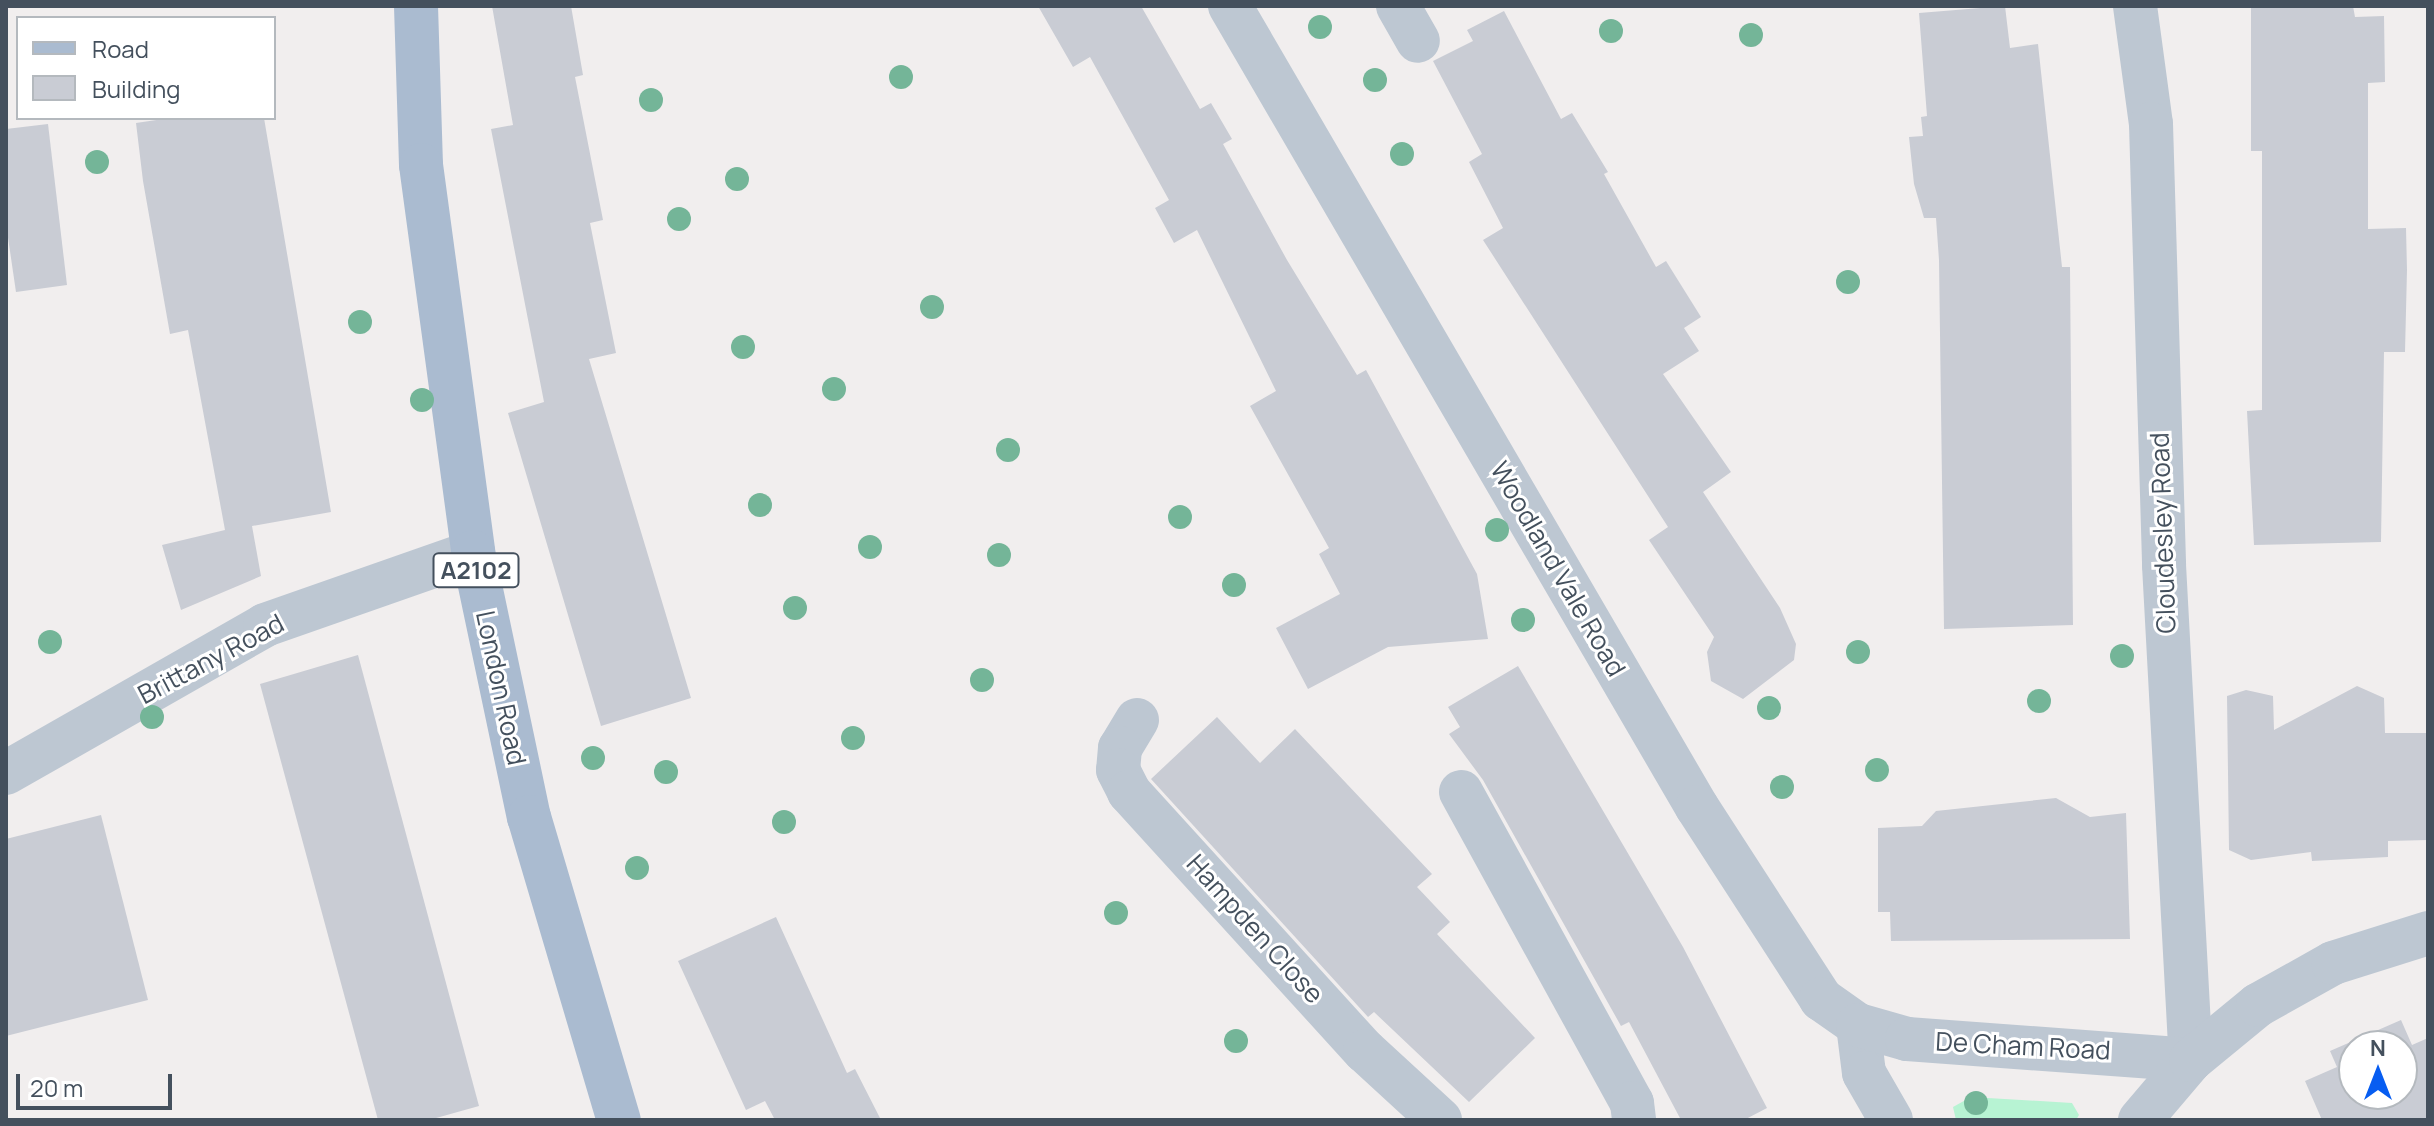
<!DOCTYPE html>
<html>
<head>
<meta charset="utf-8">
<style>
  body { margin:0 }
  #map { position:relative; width:2434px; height:1126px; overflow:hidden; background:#f1eeee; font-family:Manrope,sans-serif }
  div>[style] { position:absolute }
  .green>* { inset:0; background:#b7f3d3 }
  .building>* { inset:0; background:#c9ccd4 }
  .minor>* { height:44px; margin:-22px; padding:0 22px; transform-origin:22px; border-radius:22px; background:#bdc7d2 }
  .major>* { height:44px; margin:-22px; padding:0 22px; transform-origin:22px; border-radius:22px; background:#aabbd0 }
  .trees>* { width:24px; height:24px; margin:-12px; border-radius:50%; background:#74b598 }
  span { translate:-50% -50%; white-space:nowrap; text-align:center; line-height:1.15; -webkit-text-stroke:6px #fff; paint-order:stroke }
  .shield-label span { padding:2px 6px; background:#fff; border:2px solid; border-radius:6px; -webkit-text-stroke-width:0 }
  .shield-label { font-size:24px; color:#44505d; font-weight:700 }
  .street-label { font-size:26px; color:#44505d }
  .frame { position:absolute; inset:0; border:8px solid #44505d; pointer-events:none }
  .legend { position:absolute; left:16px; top:16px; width:260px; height:104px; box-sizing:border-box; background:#fff; border:2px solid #b4b9be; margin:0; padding:10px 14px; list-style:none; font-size:24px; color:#44505d }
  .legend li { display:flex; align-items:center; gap:16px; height:40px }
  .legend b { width:40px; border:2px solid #b4b9be }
  .north { position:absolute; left:2338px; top:1030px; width:80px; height:80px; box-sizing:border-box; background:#fff; border:2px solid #b4b9be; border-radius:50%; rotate:0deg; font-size:22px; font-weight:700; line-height:32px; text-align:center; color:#44505d }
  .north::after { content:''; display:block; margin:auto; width:28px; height:36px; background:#075df1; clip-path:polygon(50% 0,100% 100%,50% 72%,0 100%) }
  .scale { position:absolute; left:16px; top:1074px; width:156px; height:36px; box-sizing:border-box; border:4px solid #44505d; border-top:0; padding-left:10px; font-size:24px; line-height:28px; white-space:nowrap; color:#44505d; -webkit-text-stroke:6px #fff; paint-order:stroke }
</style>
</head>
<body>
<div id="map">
  <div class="green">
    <div style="clip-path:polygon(1971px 1097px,2072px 1103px,2079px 1115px,2076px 1120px,1956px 1120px,1953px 1107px)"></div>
  </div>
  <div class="building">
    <div style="clip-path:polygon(492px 6px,571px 6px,583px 75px,575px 77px,603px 220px,590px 223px,616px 353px,589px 359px,691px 698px,601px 726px,508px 413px,544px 402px,491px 129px,513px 125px)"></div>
    <div style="clip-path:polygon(1038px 6px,1141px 6px,1200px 109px,1211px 103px,1232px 139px,1223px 144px,1287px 260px,1357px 375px,1366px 370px,1477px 574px,1488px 639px,1388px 647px,1308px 689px,1276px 628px,1340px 594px,1319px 554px,1329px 548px,1250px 406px,1276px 391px,1197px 230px,1174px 243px,1155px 208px,1169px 200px,1090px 57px,1073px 67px)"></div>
    <div style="clip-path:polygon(2005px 6px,2010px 48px,2038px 44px,2062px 267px,2070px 267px,2073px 625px,1944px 629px,1939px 260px,1936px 218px,1924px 218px,1914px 184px,1909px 137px,1923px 136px,1921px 117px,1927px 116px,1919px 13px)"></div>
    <div style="clip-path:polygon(2251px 6px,2353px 6px,2355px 17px,2384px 16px,2385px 82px,2368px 83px,2368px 229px,2406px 228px,2407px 270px,2405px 352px,2384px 352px,2381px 542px,2254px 545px,2247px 411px,2262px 410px,2262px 151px,2251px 151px)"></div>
    <div style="clip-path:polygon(1504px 11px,1561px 119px,1572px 113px,1608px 172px,1604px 174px,1656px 267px,1666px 261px,1701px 317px,1684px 328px,1699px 351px,1663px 374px,1731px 472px,1703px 492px,1780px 608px,1796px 644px,1794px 660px,1743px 699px,1711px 681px,1707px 652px,1714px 637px,1649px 540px,1668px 527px,1483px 240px,1503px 228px,1469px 162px,1482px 154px,1433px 61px,1473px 41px,1467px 30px)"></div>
    <div style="clip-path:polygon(170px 118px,264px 118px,331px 512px,252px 526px,261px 576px,181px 610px,162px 545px,225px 530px,188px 330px,170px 334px,143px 181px,136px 123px)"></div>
    <div style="clip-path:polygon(48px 124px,67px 285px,16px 292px,6px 224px,6px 129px)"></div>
    <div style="clip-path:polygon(358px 655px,479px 1106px,429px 1120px,378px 1120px,260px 684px)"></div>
    <div style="clip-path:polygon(1518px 666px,1683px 947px,1767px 1108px,1744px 1120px,1681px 1120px,1629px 1022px,1621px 1026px,1483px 780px,1449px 734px,1460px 727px,1448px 707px)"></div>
    <div style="clip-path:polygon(2357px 686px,2384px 698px,2385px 733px,2428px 733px,2428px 840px,2388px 841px,2388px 857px,2312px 861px,2311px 852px,2251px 860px,2229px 850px,2227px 696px,2246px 690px,2273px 696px,2274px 730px)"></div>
    <div style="clip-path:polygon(1217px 717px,1260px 763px,1295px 729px,1432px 874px,1417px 887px,1450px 922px,1437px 934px,1535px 1038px,1469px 1102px,1374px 1012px,1368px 1017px,1151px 779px)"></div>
    <div style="clip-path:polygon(2056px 798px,2090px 817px,2126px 813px,2130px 939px,1891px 941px,1890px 912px,1878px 912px,1878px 828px,1922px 826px,1936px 811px)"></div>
    <div style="clip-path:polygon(101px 815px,148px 1000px,6px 1036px,6px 839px)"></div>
    <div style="clip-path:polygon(776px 917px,847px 1073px,855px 1069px,881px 1120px,775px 1120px,765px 1101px,746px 1110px,678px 961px)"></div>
    <div style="clip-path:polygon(evenodd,2401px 1020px,2412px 1045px,2428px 1038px,2428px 1120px,2322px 1120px,2305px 1081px,2337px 1067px,2330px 1051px,2401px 1020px,2354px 1046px,2402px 1046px,2402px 1094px,2354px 1094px,2354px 1046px)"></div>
  </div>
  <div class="minor">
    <div style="left:1230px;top:6px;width:927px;rotate:59.76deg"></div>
    <div style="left:1697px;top:807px;width:229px;rotate:57.1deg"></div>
    <div style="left:1821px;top:999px;width:45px;rotate:35.1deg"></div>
    <div style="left:1858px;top:1025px;width:48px;rotate:82.9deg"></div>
    <div style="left:1864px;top:1073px;width:54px;rotate:60.1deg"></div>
    <div style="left:1398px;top:6px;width:40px;rotate:60.3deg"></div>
    <div style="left:2135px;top:6px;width:119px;rotate:82.3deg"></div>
    <div style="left:2151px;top:124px;width:441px;rotate:88.3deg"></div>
    <div style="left:2164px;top:565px;width:496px;rotate:86.9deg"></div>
    <div style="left:1137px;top:720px;width:33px;rotate:121deg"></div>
    <div style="left:1120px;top:748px;width:22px;rotate:95deg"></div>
    <div style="left:1118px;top:770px;width:25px;rotate:63deg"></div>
    <div style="left:1129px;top:792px;width:350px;rotate:47.7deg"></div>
    <div style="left:1365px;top:1051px;width:102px;rotate:42.6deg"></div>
    <div style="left:6px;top:773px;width:298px;rotate:-29.7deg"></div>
    <div style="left:265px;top:625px;width:220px;rotate:-19.3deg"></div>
    <div style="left:1461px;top:792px;width:355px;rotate:61.2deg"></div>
    <div style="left:1632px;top:1103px;width:17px;rotate:83deg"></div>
    <div style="left:1858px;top:1025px;width:51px;rotate:15.9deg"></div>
    <div style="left:1907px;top:1039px;width:285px;rotate:4.2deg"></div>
    <div style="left:2140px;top:1120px;width:79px;rotate:-49.6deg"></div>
    <div style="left:2191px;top:1060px;width:87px;rotate:-39.4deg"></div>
    <div style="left:2258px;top:1005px;width:86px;rotate:-29.2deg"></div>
    <div style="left:2333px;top:963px;width:100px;rotate:-17.5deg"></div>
  </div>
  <div class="major">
    <div style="left:416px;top:6px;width:159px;rotate:88.2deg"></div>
    <div style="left:421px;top:165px;width:390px;rotate:82.3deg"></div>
    <div style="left:473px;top:552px;width:271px;rotate:78.1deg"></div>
    <div style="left:529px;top:817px;width:316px;rotate:73.5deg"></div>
  </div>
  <div class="trees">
    <div style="left:1320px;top:27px"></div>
    <div style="left:1611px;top:31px"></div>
    <div style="left:1751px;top:35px"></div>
    <div style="left:901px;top:77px"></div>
    <div style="left:1375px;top:80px"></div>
    <div style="left:651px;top:100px"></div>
    <div style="left:1402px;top:154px"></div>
    <div style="left:97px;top:162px"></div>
    <div style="left:737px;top:179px"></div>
    <div style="left:679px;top:219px"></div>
    <div style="left:1848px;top:282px"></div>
    <div style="left:932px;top:307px"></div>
    <div style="left:360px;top:322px"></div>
    <div style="left:743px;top:347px"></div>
    <div style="left:834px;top:389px"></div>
    <div style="left:422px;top:400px"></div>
    <div style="left:1008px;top:450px"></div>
    <div style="left:760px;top:505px"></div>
    <div style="left:1180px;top:517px"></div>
    <div style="left:1497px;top:530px"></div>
    <div style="left:870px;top:547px"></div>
    <div style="left:999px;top:555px"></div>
    <div style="left:1234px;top:585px"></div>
    <div style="left:795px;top:608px"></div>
    <div style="left:1523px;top:620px"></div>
    <div style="left:50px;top:642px"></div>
    <div style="left:1858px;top:652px"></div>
    <div style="left:2122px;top:656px"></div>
    <div style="left:982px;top:680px"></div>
    <div style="left:2039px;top:701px"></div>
    <div style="left:1769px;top:708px"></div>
    <div style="left:152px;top:717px"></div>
    <div style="left:853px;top:738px"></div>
    <div style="left:593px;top:758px"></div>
    <div style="left:1877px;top:770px"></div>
    <div style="left:666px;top:772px"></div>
    <div style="left:1782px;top:787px"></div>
    <div style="left:784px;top:822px"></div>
    <div style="left:637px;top:868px"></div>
    <div style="left:1116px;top:913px"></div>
    <div style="left:1236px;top:1041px"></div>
    <div style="left:1976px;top:1103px"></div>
  </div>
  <div class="shield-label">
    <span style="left:476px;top:570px">A2102</span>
  </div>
  <div class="street-label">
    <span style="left:2163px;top:533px;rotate:-92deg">Cloudesley Road</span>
    <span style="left:1558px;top:569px;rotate:60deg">Woodland Vale Road</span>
    <span style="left:211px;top:659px;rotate:-28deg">Brittany Road</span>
    <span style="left:501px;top:688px;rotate:78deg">London Road</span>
    <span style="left:1255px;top:929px;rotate:48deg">Hampden Close</span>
    <span style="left:2023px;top:1046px;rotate:3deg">De Cham Road</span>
  </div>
  <div class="frame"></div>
  <ul class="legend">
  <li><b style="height:10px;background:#aabbd0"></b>Road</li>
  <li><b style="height:22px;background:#c9ccd4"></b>Building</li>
  </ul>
  <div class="north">N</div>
  <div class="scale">20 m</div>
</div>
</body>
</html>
